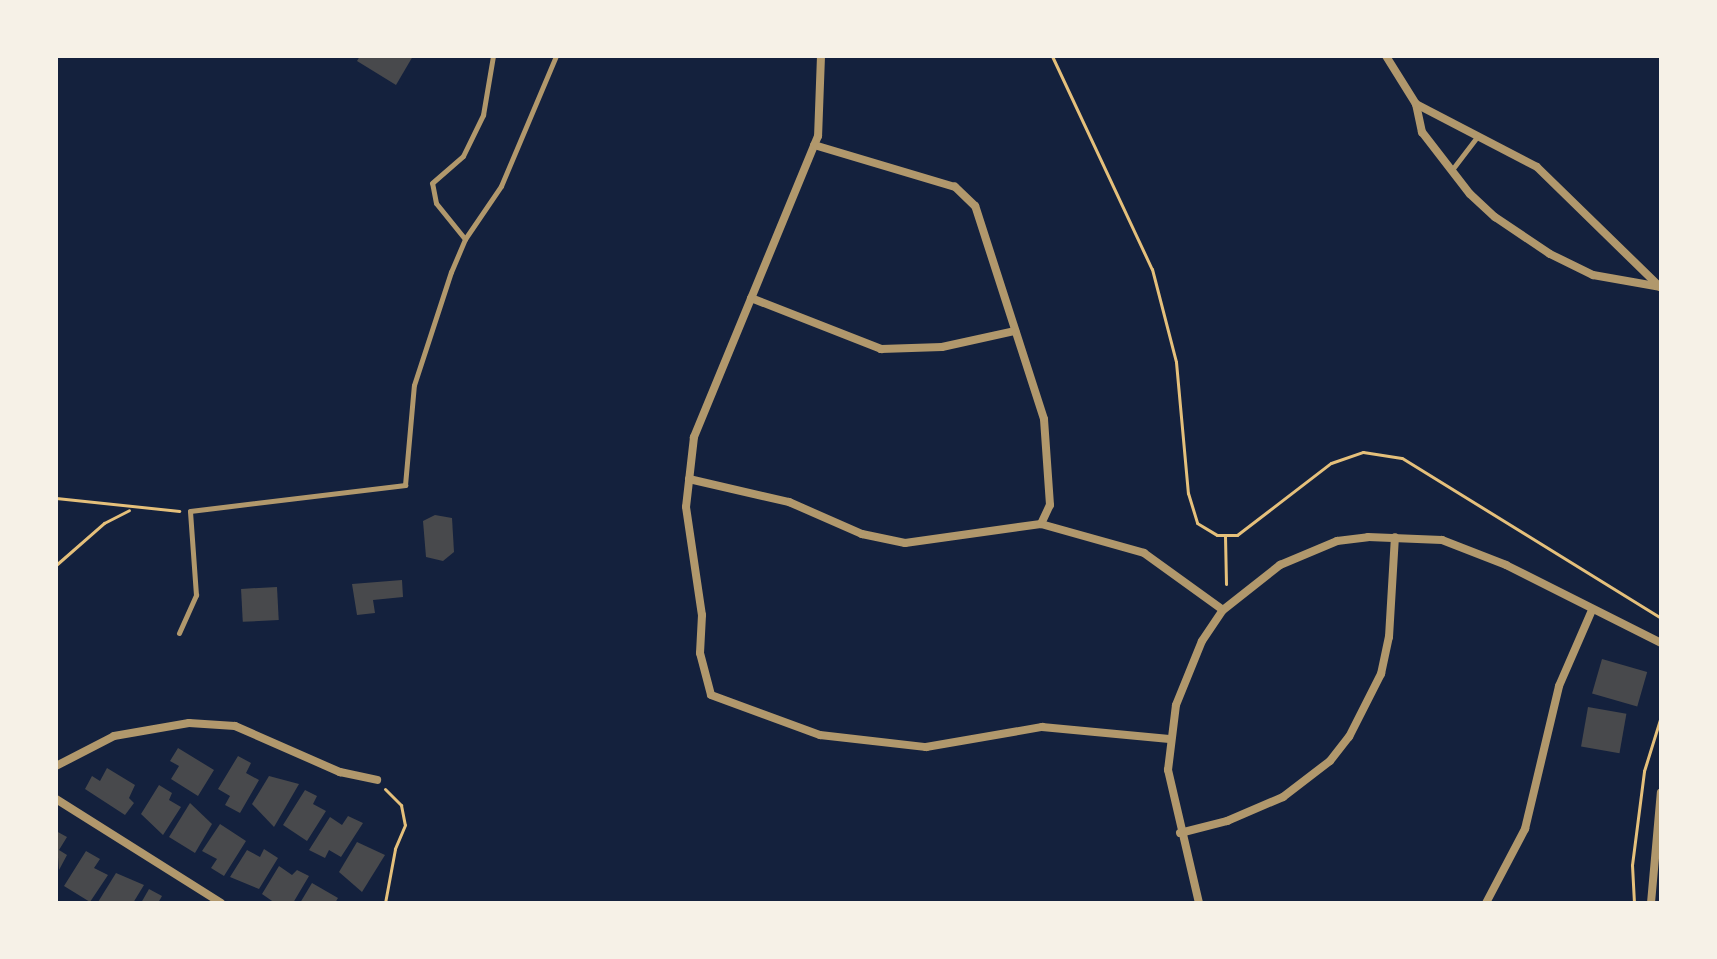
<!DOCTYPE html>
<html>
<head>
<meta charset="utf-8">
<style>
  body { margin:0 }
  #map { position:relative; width:1717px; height:959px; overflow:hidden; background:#14213d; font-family:"Crimson Pro",serif }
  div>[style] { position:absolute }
  .building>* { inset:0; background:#48494c; transform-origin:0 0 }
  .path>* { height:3px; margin:-1.5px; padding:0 1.5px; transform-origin:1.5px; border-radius:1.5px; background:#e5c07b }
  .service>* { height:5px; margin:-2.5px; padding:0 2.5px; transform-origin:2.5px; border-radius:2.5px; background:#b1986c }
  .minor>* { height:8px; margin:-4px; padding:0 4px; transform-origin:4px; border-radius:4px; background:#b1986c }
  span { translate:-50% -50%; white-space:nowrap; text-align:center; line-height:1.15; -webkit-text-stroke:6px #f6f1e7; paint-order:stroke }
  .frame { position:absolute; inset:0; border:58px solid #f6f1e7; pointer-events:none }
</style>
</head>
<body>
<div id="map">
  <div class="building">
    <div style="clip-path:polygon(360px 56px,413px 56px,396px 85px,357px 61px)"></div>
    <div style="clip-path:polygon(435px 515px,452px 518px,454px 552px,443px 561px,426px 557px,423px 521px)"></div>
    <div style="clip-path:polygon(402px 580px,403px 597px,373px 600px,375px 613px,357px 615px,352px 584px)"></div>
    <div style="left:277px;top:587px;width:33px;height:36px;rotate:87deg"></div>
    <div style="left:1602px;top:659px;width:47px;height:36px;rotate:16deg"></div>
    <div style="left:1588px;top:707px;width:39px;height:40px;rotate:10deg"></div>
    <div style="clip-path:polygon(178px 748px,214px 770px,198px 796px,171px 779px,179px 766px,170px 761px)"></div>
    <div style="clip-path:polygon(238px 756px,251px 763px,246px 773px,259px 780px,240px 813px,225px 805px,230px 796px,218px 789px)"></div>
    <div style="clip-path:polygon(107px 768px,135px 785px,129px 798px,134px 803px,125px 815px,85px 789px,92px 776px,100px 781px)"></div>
    <div style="clip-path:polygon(269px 776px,299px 784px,274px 827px,252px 804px)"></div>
    <div style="clip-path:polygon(159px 785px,172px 793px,169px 800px,181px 807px,163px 835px,141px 814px)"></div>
    <div style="clip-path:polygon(305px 790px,317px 796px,313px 804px,326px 811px,307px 841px,283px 825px)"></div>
    <div style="clip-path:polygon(190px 803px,212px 824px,195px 853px,169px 837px)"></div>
    <div style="clip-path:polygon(348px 816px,363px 823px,341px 857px,329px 850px,325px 858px,309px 850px,330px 817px,342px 825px)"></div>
    <div style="clip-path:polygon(220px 824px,246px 841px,224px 876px,211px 868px,217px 859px,202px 851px)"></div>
    <div style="clip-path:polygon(56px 831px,67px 837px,59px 850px,67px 855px,59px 870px)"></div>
    <div style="clip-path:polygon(357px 842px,385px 855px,362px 892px,339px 872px)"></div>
    <div style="clip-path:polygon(264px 849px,278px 858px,259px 889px,230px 877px,247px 850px,260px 857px)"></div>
    <div style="clip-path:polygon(86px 851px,100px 859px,94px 868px,108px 875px,90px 902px,64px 886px)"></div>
    <div style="clip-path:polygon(279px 866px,292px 875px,297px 870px,309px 876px,293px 903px,275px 903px,262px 894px)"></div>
    <div style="clip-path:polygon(116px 873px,144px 885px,133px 903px,98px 902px)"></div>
    <div style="clip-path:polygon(312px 883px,338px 898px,335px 903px,300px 903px)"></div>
    <div style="clip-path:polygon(149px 889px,162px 896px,158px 903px,141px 903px)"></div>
  </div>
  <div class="path">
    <div style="left:1052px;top:56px;width:235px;rotate:64.9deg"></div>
    <div style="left:1152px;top:269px;width:96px;rotate:75.5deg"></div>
    <div style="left:1176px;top:362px;width:132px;rotate:84.8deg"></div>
    <div style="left:1188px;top:493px;width:31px;rotate:73deg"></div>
    <div style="left:1197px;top:523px;width:23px;rotate:31deg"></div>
    <div style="left:1217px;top:535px;width:20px"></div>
    <div style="left:1237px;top:535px;width:118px;rotate:-37.5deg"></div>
    <div style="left:1331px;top:463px;width:34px;rotate:-19deg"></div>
    <div style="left:1363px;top:452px;width:39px;rotate:9deg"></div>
    <div style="left:1402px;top:458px;width:304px;rotate:31.7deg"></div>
    <div style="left:56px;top:498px;width:124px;rotate:6deg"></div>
    <div style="left:1225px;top:536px;width:48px;rotate:88.8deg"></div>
    <div style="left:56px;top:565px;width:64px;rotate:-41.2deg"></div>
    <div style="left:104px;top:523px;width:28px;rotate:-27deg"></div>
    <div style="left:385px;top:789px;width:23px;rotate:45deg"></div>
    <div style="left:401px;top:805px;width:20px;rotate:79deg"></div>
    <div style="left:405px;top:825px;width:26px;rotate:113deg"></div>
    <div style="left:395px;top:849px;width:55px;rotate:100.5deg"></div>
    <div style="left:1634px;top:903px;width:38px;rotate:-93deg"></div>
    <div style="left:1632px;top:865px;width:95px;rotate:-82.7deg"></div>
    <div style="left:1644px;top:771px;width:58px;rotate:-72.8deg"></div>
  </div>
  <div class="service">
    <div style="left:1451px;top:171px;width:43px;rotate:-52.6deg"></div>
    <div style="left:465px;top:239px;width:46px;rotate:-128.9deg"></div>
    <div style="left:436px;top:203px;width:20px;rotate:-101deg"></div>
    <div style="left:432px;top:183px;width:41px;rotate:-41.1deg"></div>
    <div style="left:463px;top:156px;width:46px;rotate:-64deg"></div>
    <div style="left:483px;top:115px;width:60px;rotate:-80.4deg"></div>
    <div style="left:179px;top:633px;width:42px;rotate:-65.9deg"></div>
    <div style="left:196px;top:595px;width:84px;rotate:-94.1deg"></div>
    <div style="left:190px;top:511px;width:217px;rotate:-6.9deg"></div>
    <div style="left:405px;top:485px;width:100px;rotate:-84.9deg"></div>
    <div style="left:414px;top:385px;width:119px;rotate:-71.9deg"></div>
    <div style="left:451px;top:272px;width:36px;rotate:-67deg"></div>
    <div style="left:465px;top:239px;width:64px;rotate:-55.8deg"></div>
    <div style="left:501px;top:186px;width:141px;rotate:-67.1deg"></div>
  </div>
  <div class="minor">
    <div style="left:821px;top:56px;width:80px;rotate:92.1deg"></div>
    <div style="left:818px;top:136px;width:326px;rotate:112.4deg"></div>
    <div style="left:694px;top:437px;width:70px;rotate:96.5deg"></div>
    <div style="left:686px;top:507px;width:109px;rotate:81.6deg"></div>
    <div style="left:702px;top:615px;width:38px;rotate:93deg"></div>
    <div style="left:700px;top:653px;width:43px;rotate:75.3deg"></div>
    <div style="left:711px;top:695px;width:116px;rotate:20.2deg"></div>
    <div style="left:820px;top:735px;width:107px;rotate:6.5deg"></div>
    <div style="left:926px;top:747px;width:118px;rotate:-9.8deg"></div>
    <div style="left:1042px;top:727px;width:128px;rotate:5.4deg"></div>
    <div style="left:1386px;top:56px;width:57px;rotate:58deg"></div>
    <div style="left:1416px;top:104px;width:29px;rotate:78deg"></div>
    <div style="left:1422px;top:132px;width:78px;rotate:52.3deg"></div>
    <div style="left:1470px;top:194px;width:34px;rotate:43deg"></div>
    <div style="left:1495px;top:217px;width:66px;rotate:33.9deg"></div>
    <div style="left:1550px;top:254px;width:48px;rotate:26deg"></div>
    <div style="left:1593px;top:275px;width:69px;rotate:10deg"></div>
    <div style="left:1416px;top:104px;width:136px;rotate:27.5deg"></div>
    <div style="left:1537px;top:167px;width:172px;rotate:44.3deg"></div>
    <div style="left:751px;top:298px;width:140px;rotate:21.4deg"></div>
    <div style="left:881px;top:349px;width:61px;rotate:-1.9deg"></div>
    <div style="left:942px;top:347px;width:75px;rotate:-12.4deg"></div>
    <div style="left:689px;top:479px;width:103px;rotate:13deg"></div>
    <div style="left:789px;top:502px;width:80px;rotate:23.7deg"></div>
    <div style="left:862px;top:534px;width:44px;rotate:11.8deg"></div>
    <div style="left:905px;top:543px;width:137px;rotate:-8deg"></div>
    <div style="left:1041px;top:524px;width:21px;rotate:-65deg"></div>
    <div style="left:1050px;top:505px;width:86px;rotate:-94deg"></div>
    <div style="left:1044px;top:419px;width:224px;rotate:-107.9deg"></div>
    <div style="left:975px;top:206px;width:28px;rotate:-136deg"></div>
    <div style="left:955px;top:187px;width:147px;rotate:-163.4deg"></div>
    <div style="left:1041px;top:524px;width:107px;rotate:15.7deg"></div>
    <div style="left:1144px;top:553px;width:97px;rotate:35.8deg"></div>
    <div style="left:56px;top:766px;width:65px;rotate:-27.3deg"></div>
    <div style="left:114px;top:736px;width:76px;rotate:-9.8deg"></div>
    <div style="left:189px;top:723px;width:46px;rotate:3.7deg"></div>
    <div style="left:235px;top:726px;width:115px;rotate:23.7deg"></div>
    <div style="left:340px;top:772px;width:38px;rotate:12deg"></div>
    <div style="left:56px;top:799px;width:195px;rotate:32.2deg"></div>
    <div style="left:1180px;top:833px;width:49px;rotate:-14.3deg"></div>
    <div style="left:1227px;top:821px;width:61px;rotate:-23.2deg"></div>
    <div style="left:1283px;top:797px;width:59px;rotate:-37.5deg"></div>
    <div style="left:1330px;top:761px;width:31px;rotate:-52deg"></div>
    <div style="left:1349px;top:737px;width:71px;rotate:-63.1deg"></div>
    <div style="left:1381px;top:674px;width:38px;rotate:-78deg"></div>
    <div style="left:1389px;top:637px;width:100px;rotate:-86.6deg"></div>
    <div style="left:1199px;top:903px;width:137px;rotate:-103.1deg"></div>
    <div style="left:1168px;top:770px;width:65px;rotate:-83deg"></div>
    <div style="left:1176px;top:705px;width:69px;rotate:-67.9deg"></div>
    <div style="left:1202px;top:641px;width:37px;rotate:-56deg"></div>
    <div style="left:1223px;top:610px;width:73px;rotate:-38.3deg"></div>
    <div style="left:1280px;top:565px;width:62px;rotate:-22.8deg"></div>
    <div style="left:1337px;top:541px;width:31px;rotate:-7deg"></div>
    <div style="left:1368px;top:537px;width:74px;rotate:2.3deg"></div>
    <div style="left:1442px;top:540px;width:69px;rotate:21.3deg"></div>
    <div style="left:1506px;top:565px;width:174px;rotate:26.7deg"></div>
    <div style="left:1486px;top:903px;width:84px;rotate:-62.2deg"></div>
    <div style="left:1525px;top:829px;width:147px;rotate:-76.6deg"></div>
    <div style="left:1559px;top:686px;width:83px;rotate:-66.5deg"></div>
    <div style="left:1651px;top:903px;width:111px;rotate:-84.9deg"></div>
  </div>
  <div class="frame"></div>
</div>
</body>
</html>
